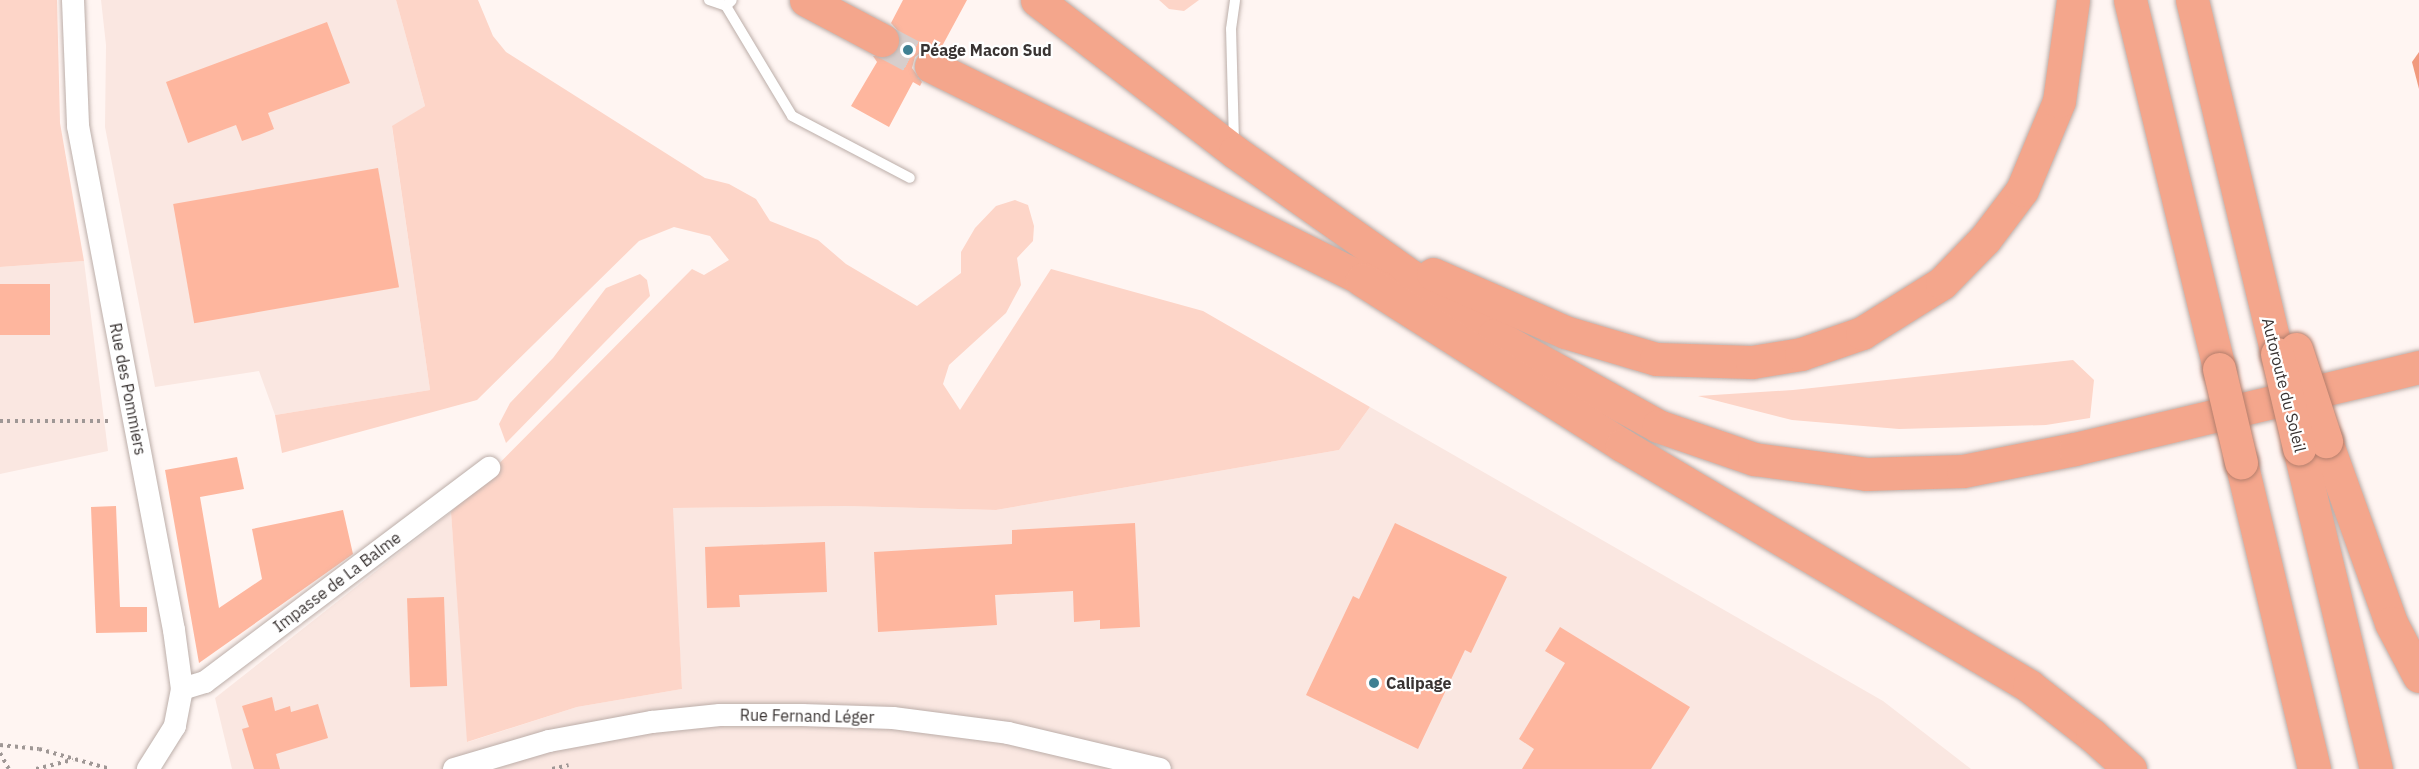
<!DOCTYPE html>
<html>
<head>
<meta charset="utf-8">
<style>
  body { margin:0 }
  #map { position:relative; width:2419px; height:769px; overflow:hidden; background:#fff5f2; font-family:"IBM Plex Sans",sans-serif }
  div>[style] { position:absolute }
  .built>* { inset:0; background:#fae7e1 }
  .green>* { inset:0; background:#fdd5c8 }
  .water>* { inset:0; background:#f19a7d }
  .building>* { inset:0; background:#feb69e; transform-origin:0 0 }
  .highway-tunnel>* { height:33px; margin-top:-16.5px; transform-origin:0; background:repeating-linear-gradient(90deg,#d7cecc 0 33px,transparent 0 49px) }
  .path>* { height:4px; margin-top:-2px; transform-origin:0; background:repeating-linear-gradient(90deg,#9f9795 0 3px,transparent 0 7.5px) }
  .roads { filter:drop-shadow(0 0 2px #bcaea9) drop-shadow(0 0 2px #bcaea9) }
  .lane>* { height:10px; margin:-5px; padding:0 5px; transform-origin:5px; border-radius:5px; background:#fff }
  .street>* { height:22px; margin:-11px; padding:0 11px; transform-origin:11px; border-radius:11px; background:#fff }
  .highway>* { height:33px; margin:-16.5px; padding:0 16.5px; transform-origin:16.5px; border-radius:16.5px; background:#f4a68c }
  .bridges { filter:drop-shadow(0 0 2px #b37e6c) drop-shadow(0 0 2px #b37e6c) }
  .highway-bridge>* { height:33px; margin:-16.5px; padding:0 16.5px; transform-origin:16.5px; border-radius:16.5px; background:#f4a68c }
  .dots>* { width:16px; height:16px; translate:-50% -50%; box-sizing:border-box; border:3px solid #fff; border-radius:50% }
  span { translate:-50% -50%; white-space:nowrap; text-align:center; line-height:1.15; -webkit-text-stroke:4.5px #fff; paint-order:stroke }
  .poi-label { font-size:16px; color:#393332; font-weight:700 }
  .left { translate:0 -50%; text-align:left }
  .street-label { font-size:16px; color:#393332 }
</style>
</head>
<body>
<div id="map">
  <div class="built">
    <div style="clip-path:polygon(101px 0,396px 0,425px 106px,392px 127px,430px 390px,275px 415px,259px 371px,155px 387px,105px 127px,106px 45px)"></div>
    <div style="clip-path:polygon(84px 261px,108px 451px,0 474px,0 267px)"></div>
    <div style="clip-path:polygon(1370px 407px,1883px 701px,1971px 769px,232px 769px,215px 698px,451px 512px,468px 742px,577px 707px,682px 689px,672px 508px,845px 506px,996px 510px,1339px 450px)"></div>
  </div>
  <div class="green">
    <div style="clip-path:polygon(0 0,57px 0,60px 123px,84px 261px,0 267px)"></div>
    <div style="clip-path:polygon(396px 0,478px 0,493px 36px,506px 52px,705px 178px,729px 184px,756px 199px,770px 221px,818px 240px,846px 264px,917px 306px,961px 273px,961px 252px,975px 228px,996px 206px,1015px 200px,1028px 205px,1034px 226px,1033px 241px,1017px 258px,1021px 285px,1006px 313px,949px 365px,943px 384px,960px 410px,1051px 269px,1203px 311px,1370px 407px,1339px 450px,996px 510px,845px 506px,673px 508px,682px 689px,577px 707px,467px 742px,451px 512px,692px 269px,704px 275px,729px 260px,710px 236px,674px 227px,639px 241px,477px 400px,282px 453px,275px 415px,430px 390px,392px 126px,425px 106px)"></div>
    <div style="clip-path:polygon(1159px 0,1199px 0,1184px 11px,1169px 9px)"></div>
    <div style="clip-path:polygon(640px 274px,647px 280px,650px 296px,506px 443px,499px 424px,510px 403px,553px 358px,606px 288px)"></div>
    <div style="clip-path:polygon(2073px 360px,2094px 380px,2090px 418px,2046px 425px,1899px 429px,1792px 420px,1698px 396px,1793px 390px)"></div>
  </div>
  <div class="water">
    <div style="clip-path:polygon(2419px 52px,2419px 89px,2412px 62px)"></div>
  </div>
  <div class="building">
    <div style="clip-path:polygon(903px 0,967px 0,940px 50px,929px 47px,915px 57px,912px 68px,922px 82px,920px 86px,913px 82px,889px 127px,851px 106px,877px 62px,873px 56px,891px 56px,899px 48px,898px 31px,891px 23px)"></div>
    <div style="clip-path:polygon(327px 22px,350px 83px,268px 113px,274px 129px,259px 135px,242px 141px,236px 125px,188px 143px,166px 82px)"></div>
    <div style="left:378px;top:168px;width:121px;height:208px;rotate:80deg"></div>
    <div style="left:50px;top:284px;width:51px;height:50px;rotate:90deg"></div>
    <div style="clip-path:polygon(237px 457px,244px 489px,200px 497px,219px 608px,262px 579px,252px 529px,343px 510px,353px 554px,199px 663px,165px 470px)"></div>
    <div style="clip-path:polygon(116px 506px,120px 607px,147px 607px,147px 632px,96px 633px,91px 507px)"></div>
    <div style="clip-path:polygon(1135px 523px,1140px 627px,1100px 629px,1100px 620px,1074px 622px,1073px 591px,995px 595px,997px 625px,878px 632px,874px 552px,1012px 544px,1012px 530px)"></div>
    <div style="clip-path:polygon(1395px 523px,1507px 577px,1471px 653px,1465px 650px,1418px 749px,1306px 695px,1353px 596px,1359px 599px)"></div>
    <div style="clip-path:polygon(825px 542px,827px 592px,739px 595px,740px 607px,707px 608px,705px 547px)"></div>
    <div style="left:444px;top:597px;width:89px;height:37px;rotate:88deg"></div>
    <div style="clip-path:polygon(1560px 627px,1690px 707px,1651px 769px,1522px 769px,1534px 749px,1519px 739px,1565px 663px,1545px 651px)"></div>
    <div style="clip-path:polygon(272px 697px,275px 711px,290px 706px,291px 712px,318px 704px,328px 738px,276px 754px,280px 769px,254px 769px,242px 729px,249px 727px,242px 706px)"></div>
  </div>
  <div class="highway-tunnel">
    <div style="left:882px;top:40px;width:55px;rotate:28deg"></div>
  </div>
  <div class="path">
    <div style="left:0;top:421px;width:110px"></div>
    <div style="left:0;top:745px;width:39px;rotate:6deg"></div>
    <div style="left:39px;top:749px;width:74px;rotate:15.7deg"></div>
    <div style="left:0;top:753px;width:18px;rotate:61deg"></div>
    <div style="left:36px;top:769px;width:38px;rotate:-14deg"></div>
    <div style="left:552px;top:769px;width:17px;rotate:-13deg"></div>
  </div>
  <div class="roads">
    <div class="lane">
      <div style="left:709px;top:0;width:18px;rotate:19deg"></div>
      <div style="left:726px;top:6px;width:8px;rotate:-45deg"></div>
      <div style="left:726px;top:6px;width:128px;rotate:59deg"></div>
      <div style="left:792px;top:116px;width:133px;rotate:27.7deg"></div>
      <div style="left:1234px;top:142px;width:113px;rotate:-91.5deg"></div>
      <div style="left:1231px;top:29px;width:29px;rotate:-82deg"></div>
    </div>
    <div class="street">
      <div style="left:73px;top:0;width:126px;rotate:87.7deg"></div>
      <div style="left:78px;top:126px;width:513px;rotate:79.22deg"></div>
      <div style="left:174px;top:630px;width:60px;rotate:82.3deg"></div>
      <div style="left:182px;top:689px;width:38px;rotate:101deg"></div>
      <div style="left:175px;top:726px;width:51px;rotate:122.1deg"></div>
      <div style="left:182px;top:689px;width:24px;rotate:-17deg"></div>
      <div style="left:205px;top:682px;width:356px;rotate:-37deg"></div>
      <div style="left:454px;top:769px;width:99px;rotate:-16.4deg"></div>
      <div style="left:549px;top:741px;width:105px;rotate:-10.5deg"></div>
      <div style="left:652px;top:722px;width:68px;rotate:-5.9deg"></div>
      <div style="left:720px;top:715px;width:82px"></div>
      <div style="left:802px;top:715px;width:91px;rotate:1.9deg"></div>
      <div style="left:893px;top:718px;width:116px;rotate:7.4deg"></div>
      <div style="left:1008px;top:733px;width:156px;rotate:13.3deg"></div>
    </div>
    <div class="highway">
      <div style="left:806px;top:0;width:86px;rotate:27.8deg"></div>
      <div style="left:1037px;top:0;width:250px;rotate:37.5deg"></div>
      <div style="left:1235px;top:152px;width:317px;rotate:35.2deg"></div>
      <div style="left:1494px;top:335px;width:188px;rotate:29deg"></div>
      <div style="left:1658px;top:426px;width:102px;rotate:19deg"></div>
      <div style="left:1754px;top:459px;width:113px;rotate:7.6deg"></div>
      <div style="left:1866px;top:474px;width:97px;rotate:-1.8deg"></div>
      <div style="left:1963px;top:471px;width:114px;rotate:-11.1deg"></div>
      <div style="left:2075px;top:449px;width:354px;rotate:-13.4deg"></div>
      <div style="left:2130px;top:0;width:380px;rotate:76.4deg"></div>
      <div style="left:2192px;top:0;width:364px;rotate:76.5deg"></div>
      <div style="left:931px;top:66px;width:502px;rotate:26.26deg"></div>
      <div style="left:1433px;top:274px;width:144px;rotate:23.7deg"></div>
      <div style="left:1565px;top:332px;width:95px;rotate:16.5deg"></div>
      <div style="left:1656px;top:359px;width:96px;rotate:1.8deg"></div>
      <div style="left:1752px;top:362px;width:50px;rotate:-9.3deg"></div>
      <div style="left:1801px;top:354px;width:65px;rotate:-19deg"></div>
      <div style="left:1862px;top:333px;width:94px;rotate:-32deg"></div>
      <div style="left:1942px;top:283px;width:62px;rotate:-45.7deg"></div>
      <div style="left:1985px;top:239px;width:61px;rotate:-52.9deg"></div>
      <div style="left:2022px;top:190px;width:96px;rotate:-67.4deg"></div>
      <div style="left:2059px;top:101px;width:102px;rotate:-82.1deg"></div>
      <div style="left:1362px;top:280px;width:308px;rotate:32.4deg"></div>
      <div style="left:1622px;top:445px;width:473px;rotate:30.6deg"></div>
      <div style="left:2029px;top:686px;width:80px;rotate:37.9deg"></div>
      <div style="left:2092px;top:735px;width:51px;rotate:41.8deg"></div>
      <div style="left:2326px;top:441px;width:193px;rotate:70.3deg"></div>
      <div style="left:2391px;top:623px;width:60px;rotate:62.2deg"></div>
      <div style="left:2299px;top:448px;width:330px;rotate:76.5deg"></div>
      <div style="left:2241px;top:462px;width:316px;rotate:76.6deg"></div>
    </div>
  </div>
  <div class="bridges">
    <div class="highway-bridge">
      <div style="left:2296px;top:349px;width:97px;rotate:71.9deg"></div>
      <div style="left:2277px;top:354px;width:97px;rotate:76.8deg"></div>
      <div style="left:2219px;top:369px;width:96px;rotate:76.7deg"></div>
    </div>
  </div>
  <div class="dots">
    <div style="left:908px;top:50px;background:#3f8092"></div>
    <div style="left:1374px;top:683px;background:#3f8092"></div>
  </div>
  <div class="poi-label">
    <span class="left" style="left:920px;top:50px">Péage Macon Sud</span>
    <span class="left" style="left:1386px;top:683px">Calipage</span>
  </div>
  <div class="street-label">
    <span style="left:2284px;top:385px;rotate:76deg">Autoroute du Soleil</span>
    <span style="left:128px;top:389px;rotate:79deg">Rue des Pommiers</span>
    <span style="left:337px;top:582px;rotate:-37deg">Impasse de La Balme</span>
    <span style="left:807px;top:716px;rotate:1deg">Rue Fernand Léger</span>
  </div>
</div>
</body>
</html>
